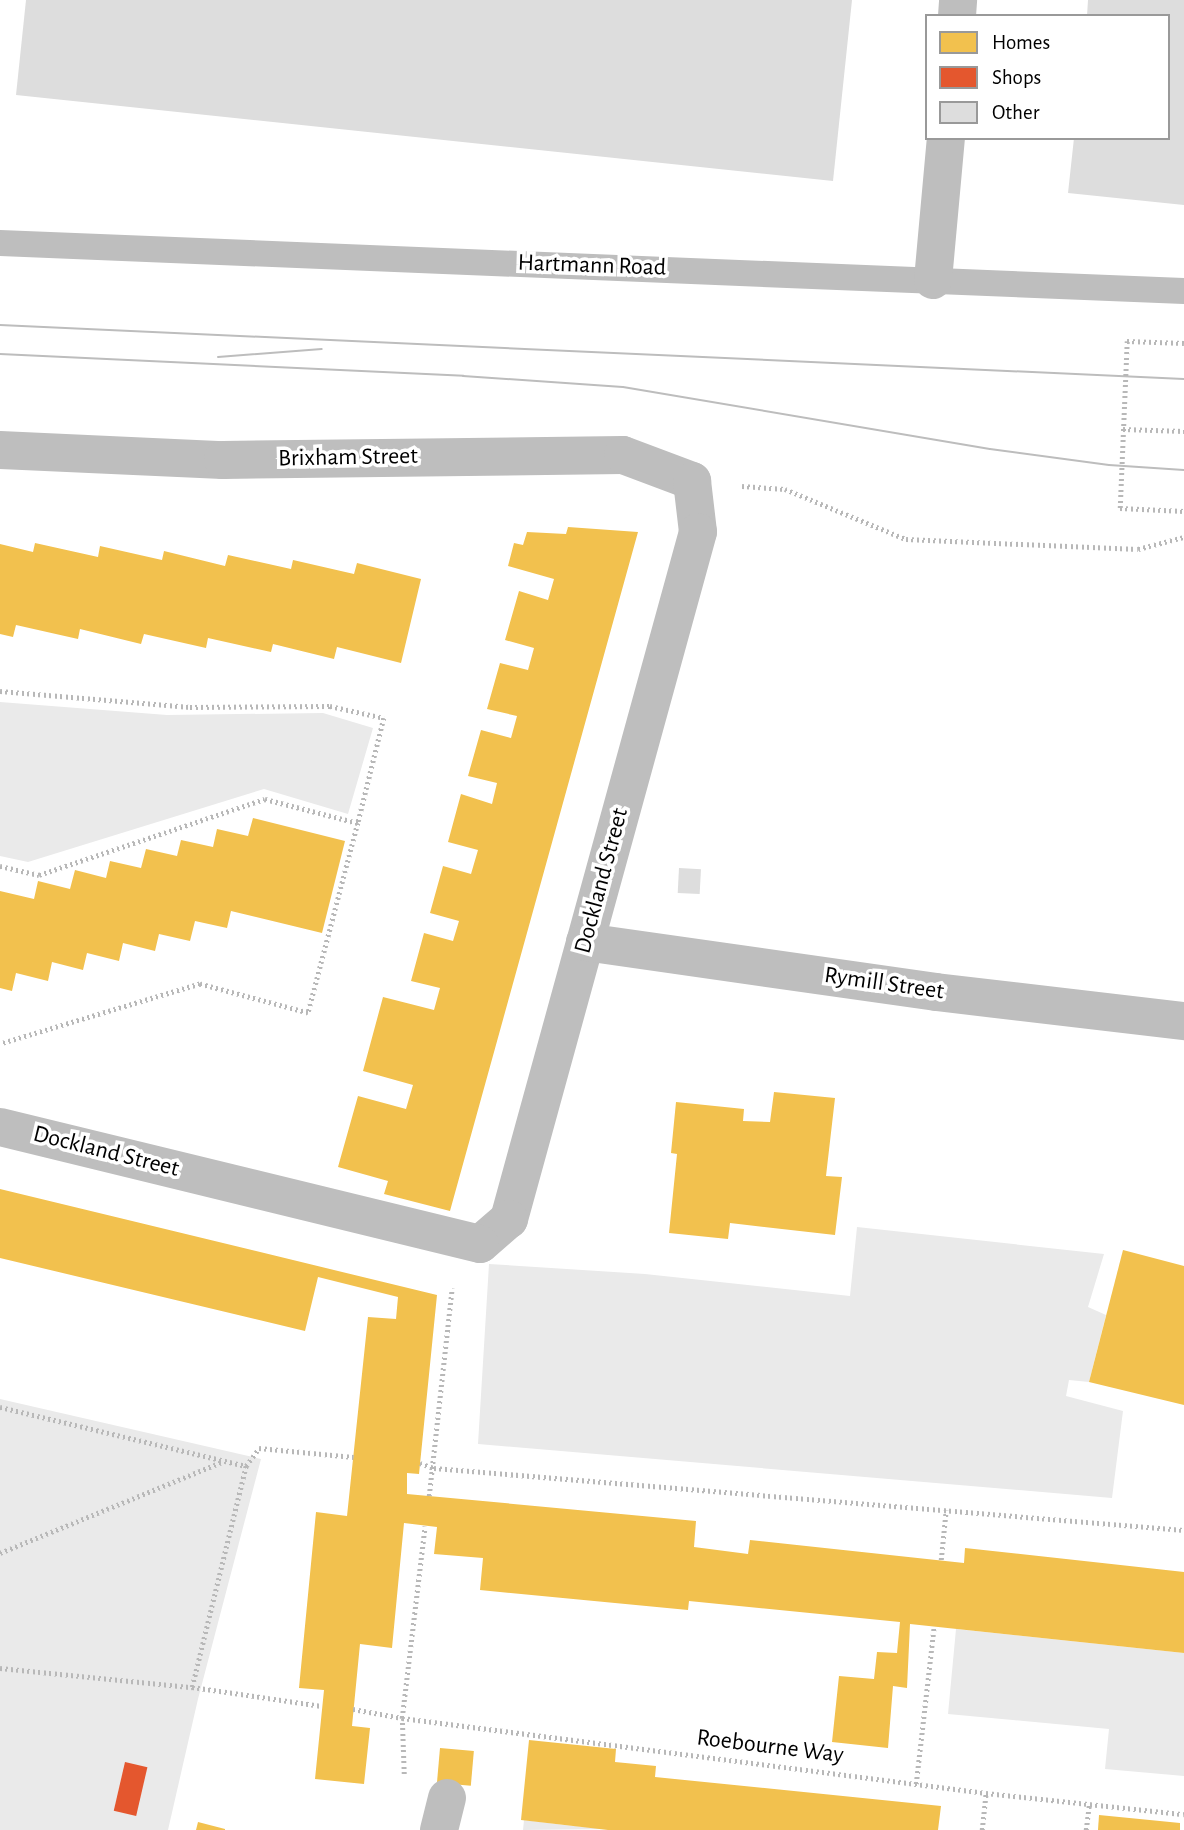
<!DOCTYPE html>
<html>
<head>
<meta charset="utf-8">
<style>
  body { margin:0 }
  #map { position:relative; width:1184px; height:1830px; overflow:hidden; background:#fff; font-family:"Alegreya Sans",sans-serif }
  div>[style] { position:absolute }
  .green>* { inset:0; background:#eaeaea }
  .homes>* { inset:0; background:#f2c14e; transform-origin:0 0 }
  .shops>* { inset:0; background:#e4572e; transform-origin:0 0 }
  .building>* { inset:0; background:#ddd; transform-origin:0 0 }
  .path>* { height:4.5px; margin-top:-2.25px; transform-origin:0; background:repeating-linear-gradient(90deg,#b8b8b8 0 2px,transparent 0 5.5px) }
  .lane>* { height:26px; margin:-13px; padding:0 13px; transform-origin:13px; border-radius:13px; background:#bebebe }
  .street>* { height:38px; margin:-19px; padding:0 19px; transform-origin:19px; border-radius:19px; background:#bebebe }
  .tram>* { height:2px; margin:-1px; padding:0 1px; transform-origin:1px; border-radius:1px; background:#bdbdbd }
  .path-bridge>* { height:4.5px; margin-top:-2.25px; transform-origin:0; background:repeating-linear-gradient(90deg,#b8b8b8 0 2px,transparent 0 5.5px) }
  span { translate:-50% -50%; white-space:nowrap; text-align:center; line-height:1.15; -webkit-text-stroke:7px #fff; paint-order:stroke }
  .street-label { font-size:24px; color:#000 }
  .legend { position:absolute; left:925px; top:14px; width:245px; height:126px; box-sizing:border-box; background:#fff; border:2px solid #999; margin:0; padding:9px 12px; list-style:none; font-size:21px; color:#000 }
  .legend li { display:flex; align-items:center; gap:14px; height:35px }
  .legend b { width:35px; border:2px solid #999 }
</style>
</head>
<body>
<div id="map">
  <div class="green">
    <div style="clip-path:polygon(0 702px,167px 715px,323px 713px,373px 728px,348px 814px,264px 789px,28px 862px,0 856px)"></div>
    <div style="clip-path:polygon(857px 1227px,1104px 1254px,1088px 1307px,1106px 1315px,1089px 1382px,1069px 1380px,1066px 1396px,1123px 1411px,1112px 1498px,478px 1444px,489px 1264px,645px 1274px,850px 1296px)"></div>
    <div style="clip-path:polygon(0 1399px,261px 1459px,198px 1699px,168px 1830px,0 1830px)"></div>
    <div style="clip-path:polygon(956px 1629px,1184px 1653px,1184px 1776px,1105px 1769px,1109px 1729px,948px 1714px)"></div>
    <div style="clip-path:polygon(524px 1820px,564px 1825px,608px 1829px,523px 1830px)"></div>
  </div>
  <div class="homes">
    <div style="clip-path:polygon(568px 527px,638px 532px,450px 1211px,384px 1194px,388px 1181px,338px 1167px,358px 1096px,406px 1109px,413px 1085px,363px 1071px,383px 997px,434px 1010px,440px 988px,411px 981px,424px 933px,453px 941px,459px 921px,430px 913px,443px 866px,471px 874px,478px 850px,448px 842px,461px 794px,492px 804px,497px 783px,468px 776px,481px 730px,511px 738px,517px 716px,487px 709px,500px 663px,528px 670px,534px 648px,505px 640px,519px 591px,548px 600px,554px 579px,508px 566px,514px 543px,523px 545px,527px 532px,566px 534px)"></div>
    <div style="clip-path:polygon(35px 543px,98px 557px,100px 546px,162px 560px,164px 551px,225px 566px,228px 555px,291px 569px,293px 560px,354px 574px,357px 563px,421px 579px,401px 663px,337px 647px,334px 659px,273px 644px,271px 652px,208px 638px,206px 648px,144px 634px,141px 644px,80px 629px,78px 639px,16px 625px,13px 637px,0 634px,0 544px,33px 552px)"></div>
    <div style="clip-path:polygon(253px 818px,345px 841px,322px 933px,231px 911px,227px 928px,195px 921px,190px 941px,159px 934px,155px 951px,123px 943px,119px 961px,87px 953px,83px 970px,52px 962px,48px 981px,16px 973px,12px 991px,0 988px,0 891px,34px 899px,38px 881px,70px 889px,75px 870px,106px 878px,110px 861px,141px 868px,146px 849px,177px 856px,181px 840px,213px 847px,217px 829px,248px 836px)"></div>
    <div style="clip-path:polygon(774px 1092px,835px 1098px,826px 1176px,842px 1177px,835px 1235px,730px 1223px,728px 1239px,669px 1233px,677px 1154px,671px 1153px,676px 1102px,744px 1109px,743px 1121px,770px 1122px)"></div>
    <div style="clip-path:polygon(0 1189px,437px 1295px,419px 1474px,407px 1473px,407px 1494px,696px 1521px,694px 1547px,748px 1554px,750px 1540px,964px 1563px,965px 1548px,1184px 1572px,1184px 1653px,910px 1624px,907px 1688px,893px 1686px,888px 1748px,832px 1742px,839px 1676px,874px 1679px,877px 1652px,897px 1653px,900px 1622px,689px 1601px,688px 1610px,480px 1590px,483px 1558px,434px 1554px,437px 1527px,404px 1523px,392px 1648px,360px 1644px,352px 1726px,370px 1728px,364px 1784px,315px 1779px,324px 1690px,299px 1688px,316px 1512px,347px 1516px,368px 1317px,396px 1319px,398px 1297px,318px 1277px,305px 1331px,0 1258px)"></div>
    <div style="clip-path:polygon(1123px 1250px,1184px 1266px,1184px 1405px,1089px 1382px)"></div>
    <div style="clip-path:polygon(529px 1740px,616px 1749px,615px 1762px,656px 1766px,655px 1777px,941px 1806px,938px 1830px,608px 1830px,521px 1820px)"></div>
    <div style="left:440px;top:1748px;width:34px;height:35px;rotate:5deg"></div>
    <div style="clip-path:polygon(1099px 1815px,1180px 1823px,1180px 1830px,1098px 1830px)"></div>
    <div style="clip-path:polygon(198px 1822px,225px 1829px,225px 1830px,196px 1830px)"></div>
  </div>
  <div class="shops">
    <div style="left:125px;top:1762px;width:23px;height:50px;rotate:13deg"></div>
  </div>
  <div class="building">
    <div style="clip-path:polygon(26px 0,852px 0,833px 181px,16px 95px)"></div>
    <div style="clip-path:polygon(1088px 0,1184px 0,1184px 205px,1068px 193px,1074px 138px,1168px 138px,1168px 16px,1087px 16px)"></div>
    <div style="left:679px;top:868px;width:22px;height:25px;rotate:3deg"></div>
  </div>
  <div class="path">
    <div style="left:1127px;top:341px;width:57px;rotate:2deg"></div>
    <div style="left:1123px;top:429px;width:61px;rotate:1.9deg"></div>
    <div style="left:742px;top:486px;width:43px;rotate:4deg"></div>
    <div style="left:785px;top:489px;width:131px;rotate:22.5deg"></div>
    <div style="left:906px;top:539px;width:232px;rotate:2.5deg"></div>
    <div style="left:1138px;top:549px;width:48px;rotate:-14.6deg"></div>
    <div style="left:1120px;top:508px;width:64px;rotate:2.7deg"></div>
    <div style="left:0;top:691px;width:191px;rotate:4.8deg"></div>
    <div style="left:190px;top:707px;width:140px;rotate:-0.4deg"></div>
    <div style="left:330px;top:706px;width:55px;rotate:12.5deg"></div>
    <div style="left:384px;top:718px;width:108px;rotate:103.9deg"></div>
    <div style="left:0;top:866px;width:40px;rotate:13deg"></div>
    <div style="left:39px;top:875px;width:238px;rotate:-18.6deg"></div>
    <div style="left:265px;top:799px;width:96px;rotate:14.5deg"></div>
    <div style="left:358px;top:823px;width:196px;rotate:104.7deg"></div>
    <div style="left:308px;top:1013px;width:112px;rotate:-165deg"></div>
    <div style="left:200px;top:984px;width:209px;rotate:163.3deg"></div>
    <div style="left:0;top:1407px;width:253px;rotate:13.5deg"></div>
    <div style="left:246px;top:1466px;width:22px;rotate:-54deg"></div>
    <div style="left:259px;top:1448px;width:95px;rotate:5.4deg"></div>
    <div style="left:420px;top:1463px;width:15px;rotate:20deg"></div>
    <div style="left:434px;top:1468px;width:753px;rotate:4.73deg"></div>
    <div style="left:429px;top:1496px;width:209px;rotate:-83.7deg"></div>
    <div style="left:0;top:1553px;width:240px;rotate:-22.3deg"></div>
    <div style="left:941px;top:1560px;width:50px;rotate:-84.3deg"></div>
    <div style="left:0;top:1668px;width:193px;rotate:5.7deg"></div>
    <div style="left:192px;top:1687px;width:131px;rotate:8.3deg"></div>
    <div style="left:192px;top:1687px;width:228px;rotate:-76.3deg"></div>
    <div style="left:353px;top:1709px;width:50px;rotate:10.4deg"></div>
    <div style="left:402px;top:1718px;width:589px;rotate:7.32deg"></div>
    <div style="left:986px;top:1793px;width:199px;rotate:6.1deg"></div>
    <div style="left:404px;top:1774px;width:56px;rotate:-92deg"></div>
    <div style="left:402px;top:1718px;width:193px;rotate:-83.2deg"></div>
    <div style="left:916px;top:1784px;width:158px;rotate:-83.5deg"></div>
    <div style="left:982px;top:1830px;width:37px;rotate:-84deg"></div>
    <div style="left:1086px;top:1830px;width:26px;rotate:-83deg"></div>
  </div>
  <div class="lane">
    <div style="left:0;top:243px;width:1185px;rotate:2.32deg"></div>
  </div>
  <div class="street">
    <div style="left:957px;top:16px;width:16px;rotate:-86deg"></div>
    <div style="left:933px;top:280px;width:143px;rotate:-84.8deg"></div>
    <div style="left:0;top:450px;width:223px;rotate:2.6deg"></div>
    <div style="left:223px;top:460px;width:400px;rotate:-0.7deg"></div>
    <div style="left:623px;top:455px;width:74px;rotate:20.6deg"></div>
    <div style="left:692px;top:481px;width:51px;rotate:83.3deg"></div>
    <div style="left:698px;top:532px;width:713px;rotate:105.38deg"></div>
    <div style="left:509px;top:1219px;width:38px;rotate:139deg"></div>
    <div style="left:480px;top:1244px;width:494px;rotate:-166.3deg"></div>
    <div style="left:585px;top:942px;width:355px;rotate:8.1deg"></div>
    <div style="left:936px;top:992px;width:250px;rotate:6.7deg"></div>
    <div style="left:439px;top:1830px;width:33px;rotate:-76deg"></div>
  </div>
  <div class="tram">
    <div style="left:0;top:325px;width:1185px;rotate:2.61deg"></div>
    <div style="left:0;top:354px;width:464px;rotate:2.7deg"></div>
    <div style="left:463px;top:376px;width:160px;rotate:3.9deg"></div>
    <div style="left:623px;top:387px;width:372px;rotate:9.6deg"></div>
    <div style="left:990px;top:449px;width:120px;rotate:7.7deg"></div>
    <div style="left:1109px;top:465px;width:75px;rotate:3.8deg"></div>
    <div style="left:218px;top:357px;width:104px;rotate:-4.4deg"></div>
  </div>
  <div class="path-bridge">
    <div style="left:1120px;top:508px;width:167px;rotate:-87.6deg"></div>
  </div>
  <div class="street-label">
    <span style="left:592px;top:266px;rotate:2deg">Hartmann Road</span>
    <span style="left:348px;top:458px;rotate:-1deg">Brixham Street</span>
    <span style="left:602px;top:881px;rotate:-75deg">Dockland Street</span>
    <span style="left:884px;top:984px;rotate:8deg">Rymill Street</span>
    <span style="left:106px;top:1152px;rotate:14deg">Dockland Street</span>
    <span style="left:770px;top:1747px;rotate:7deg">Roebourne Way</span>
  </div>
  <ul class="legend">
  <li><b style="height:19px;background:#f2c14e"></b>Homes</li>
  <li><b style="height:19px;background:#e4572e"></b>Shops</li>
  <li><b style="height:19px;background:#ddd"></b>Other</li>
  </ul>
</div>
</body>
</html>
